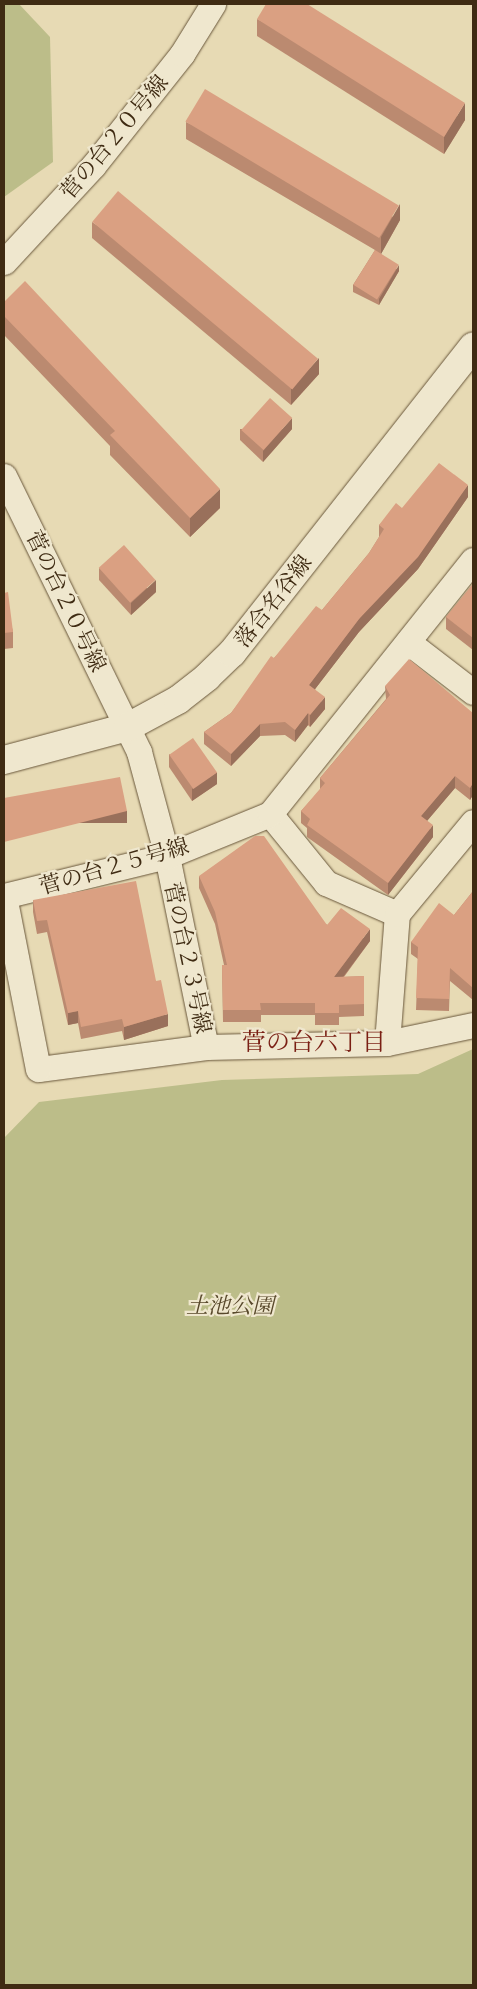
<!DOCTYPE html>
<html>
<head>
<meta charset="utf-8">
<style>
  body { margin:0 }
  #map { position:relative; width:477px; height:1989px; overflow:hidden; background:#e7dab4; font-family:"EB Garamond","Noto Serif JP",serif }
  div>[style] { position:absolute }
  .green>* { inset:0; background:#bcbd89 }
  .roads { filter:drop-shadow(0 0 1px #69573b) drop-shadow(0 0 1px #69573b) }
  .street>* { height:25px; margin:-12.5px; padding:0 12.5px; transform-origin:12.5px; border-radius:12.5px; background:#efe7ce }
  .secondary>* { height:28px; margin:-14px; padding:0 14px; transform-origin:14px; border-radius:14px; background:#efe7ce }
  .wall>* { inset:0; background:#bb8a70 }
  .shaded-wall>* { inset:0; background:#99705b; transform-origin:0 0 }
  .building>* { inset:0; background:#daa082; transform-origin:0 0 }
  span { translate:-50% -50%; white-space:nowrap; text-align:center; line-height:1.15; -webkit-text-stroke:4.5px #efe7ce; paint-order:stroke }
  .street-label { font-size:22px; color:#3f2b13 }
  .park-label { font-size:22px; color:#58482b; font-style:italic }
  .neighbourhood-label { font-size:24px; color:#7a1f14 }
  .frame { position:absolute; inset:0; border:5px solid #3f2b13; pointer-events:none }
</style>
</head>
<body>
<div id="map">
  <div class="green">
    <div style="clip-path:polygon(4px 4px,19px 4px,50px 37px,53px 162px,4px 197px)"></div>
    <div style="clip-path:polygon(473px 1049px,473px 1985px,4px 1985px,4px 1138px,39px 1102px,222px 1080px,418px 1074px)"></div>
  </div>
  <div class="roads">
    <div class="street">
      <div style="left:4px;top:262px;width:131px;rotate:-47.2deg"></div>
      <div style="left:93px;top:166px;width:143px;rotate:-51.5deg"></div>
      <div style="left:182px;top:54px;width:59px;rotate:-58.2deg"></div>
      <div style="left:4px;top:476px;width:307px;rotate:63.9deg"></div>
      <div style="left:139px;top:752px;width:108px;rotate:74.9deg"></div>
      <div style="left:167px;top:856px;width:195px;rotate:78.5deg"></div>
      <div style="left:206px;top:1047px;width:181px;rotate:-1.3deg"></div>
      <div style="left:387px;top:1043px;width:88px;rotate:-11.8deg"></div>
      <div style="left:408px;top:642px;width:82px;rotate:37.6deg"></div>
      <div style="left:270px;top:814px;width:89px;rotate:50.9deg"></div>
      <div style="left:326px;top:883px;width:77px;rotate:23.6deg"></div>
      <div style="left:387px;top:1043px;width:129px;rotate:-85.6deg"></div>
      <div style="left:397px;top:914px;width:119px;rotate:-50.4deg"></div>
      <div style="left:206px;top:1047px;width:169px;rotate:172.5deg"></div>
      <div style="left:38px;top:1069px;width:176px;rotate:-101.1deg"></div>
      <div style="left:4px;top:896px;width:168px;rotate:-13.8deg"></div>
      <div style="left:167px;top:856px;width:111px;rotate:-22.2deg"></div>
      <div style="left:270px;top:814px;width:325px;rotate:-51.4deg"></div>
    </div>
    <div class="secondary">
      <div style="left:4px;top:760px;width:128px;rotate:-14.9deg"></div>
      <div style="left:128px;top:727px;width:57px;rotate:-28.4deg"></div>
      <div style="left:178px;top:700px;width:37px;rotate:-38deg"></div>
      <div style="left:207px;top:677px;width:35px;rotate:-44deg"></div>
      <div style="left:232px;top:653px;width:390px;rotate:-51.8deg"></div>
    </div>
  </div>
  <div class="wall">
    <div style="clip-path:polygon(257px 19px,465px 120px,444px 154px,257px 36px)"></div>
    <div style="clip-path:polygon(186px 122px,400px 220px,381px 254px,399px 271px,379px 305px,353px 292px,353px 285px,375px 250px,186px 139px)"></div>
    <div style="clip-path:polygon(92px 222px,319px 374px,291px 405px,92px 238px)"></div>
    <div style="clip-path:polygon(4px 302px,220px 508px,190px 537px,110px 455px,110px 446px,4px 335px)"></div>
    <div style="clip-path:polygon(240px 429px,292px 429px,263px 462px,240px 440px)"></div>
    <div style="clip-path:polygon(468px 497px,418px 569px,359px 632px,315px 689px,325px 709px,310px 727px,308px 725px,295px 742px,285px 735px,260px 736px,231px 766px,204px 744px,204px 732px,231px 713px,274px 658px,322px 610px,369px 553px,379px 537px,379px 525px,402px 508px)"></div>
    <div style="clip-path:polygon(99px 568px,156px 592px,131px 615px,99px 580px)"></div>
    <div style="clip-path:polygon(473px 584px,473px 650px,446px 629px,446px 617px)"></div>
    <div style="clip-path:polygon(4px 593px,13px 632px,13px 648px,4px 649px)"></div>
    <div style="clip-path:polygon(385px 686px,473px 713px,473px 795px,470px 800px,455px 788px,427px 821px,433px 837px,388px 895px,307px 837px,307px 828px,301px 823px,301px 811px,320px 790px,320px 778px,386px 699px)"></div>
    <div style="clip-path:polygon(169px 754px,217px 784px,192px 801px,169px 767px)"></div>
    <div style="clip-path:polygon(199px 876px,370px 941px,344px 977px,364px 976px,364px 1016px,339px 1017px,339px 1025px,315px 1025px,315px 1015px,261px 1015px,261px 1022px,223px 1022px,222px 965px,224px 965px,215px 924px,199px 888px)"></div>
    <div style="clip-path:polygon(473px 891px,473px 1000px,450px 981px,449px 1011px,416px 1010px,418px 959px,411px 954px,411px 942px,454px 915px)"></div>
    <div style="clip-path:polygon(33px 900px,156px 981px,168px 1026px,124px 1040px,122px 1031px,81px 1039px,78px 1023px,68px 1025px,47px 932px,37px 934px,33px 912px)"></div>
  </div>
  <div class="shaded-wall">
    <div style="clip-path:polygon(465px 103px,465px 120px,444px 154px,444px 137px)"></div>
    <div style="clip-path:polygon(400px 204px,400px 220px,381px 254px,381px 237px)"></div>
    <div style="clip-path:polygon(399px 265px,399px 271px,379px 305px,379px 299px)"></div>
    <div style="clip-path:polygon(319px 358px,319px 374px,291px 405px,291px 389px)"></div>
    <div style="clip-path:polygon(292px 418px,292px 429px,263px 462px,263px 451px)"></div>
    <div style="clip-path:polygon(468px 485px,468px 497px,418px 569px,359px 632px,309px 697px,309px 685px,359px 619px)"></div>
    <div style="clip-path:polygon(220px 489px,220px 508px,190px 537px,190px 518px)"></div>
    <div style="clip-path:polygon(156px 580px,156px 592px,131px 615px,131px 603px)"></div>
    <div style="clip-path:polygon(325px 697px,325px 709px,310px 727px,310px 715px)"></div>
    <div style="clip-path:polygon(308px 713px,308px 725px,295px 742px,295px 730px)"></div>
    <div style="clip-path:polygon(260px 724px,260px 736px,231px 766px,231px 754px)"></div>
    <div style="clip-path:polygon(217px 772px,217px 784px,192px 801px,192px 789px)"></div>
    <div style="clip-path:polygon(455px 776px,455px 788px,421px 828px,421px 816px)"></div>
    <div style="clip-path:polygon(473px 783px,473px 795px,470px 800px,470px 788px)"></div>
    <div style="left:127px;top:811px;width:12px;height:127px;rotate:90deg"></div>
    <div style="clip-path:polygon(433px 825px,433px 837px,388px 895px,388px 883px)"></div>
    <div style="clip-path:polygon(370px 929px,370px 941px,334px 989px,334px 977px)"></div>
    <div style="clip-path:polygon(78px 1011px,78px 1023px,68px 1025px,68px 1013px)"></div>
    <div style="clip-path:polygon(168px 1014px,168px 1026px,124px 1040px,124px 1027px)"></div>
  </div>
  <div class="building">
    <div style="clip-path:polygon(266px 4px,307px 4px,465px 103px,444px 137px,257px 19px)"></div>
    <div style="left:205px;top:89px;width:226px;height:38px;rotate:31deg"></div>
    <div style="left:118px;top:191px;width:261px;height:40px;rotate:40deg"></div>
    <div style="left:375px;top:250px;width:28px;height:41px;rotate:32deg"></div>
    <div style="clip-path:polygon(25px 281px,220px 489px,190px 518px,110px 435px,115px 431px,4px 316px,4px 302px)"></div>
    <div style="left:270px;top:398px;width:30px;height:43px;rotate:42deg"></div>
    <div style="clip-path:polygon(439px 463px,468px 485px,418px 557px,359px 619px,309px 685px,325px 697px,310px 715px,308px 713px,295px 730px,285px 722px,260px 724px,231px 754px,204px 732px,231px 713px,271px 656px,274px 658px,316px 606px,322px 610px,369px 553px,384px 529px,379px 525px,396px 503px,402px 508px)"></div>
    <div style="left:124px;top:545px;width:47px;height:34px;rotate:48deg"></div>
    <div style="clip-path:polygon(473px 584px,473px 638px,446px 617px)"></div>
    <div style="clip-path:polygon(8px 592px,13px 632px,4px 633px,4px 593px)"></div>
    <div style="clip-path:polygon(409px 659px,473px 713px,473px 783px,470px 788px,455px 776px,421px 816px,433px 825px,388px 883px,307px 825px,310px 819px,301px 811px,325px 783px,320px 778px,390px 695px,385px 686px)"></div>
    <div style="left:193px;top:738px;width:42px;height:29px;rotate:55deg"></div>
    <div style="clip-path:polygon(120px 777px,127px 811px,4px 842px,4px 798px)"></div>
    <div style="clip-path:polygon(255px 836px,264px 836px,327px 925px,341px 908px,370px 929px,334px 977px,364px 976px,364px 1004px,339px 1005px,339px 1013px,315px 1013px,315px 1003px,260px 1003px,261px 1010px,223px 1010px,222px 965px,227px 965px,215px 912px,199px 876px)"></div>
    <div style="clip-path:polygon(136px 881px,156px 981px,161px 980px,168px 1014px,124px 1027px,122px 1019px,81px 1027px,78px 1011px,68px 1013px,47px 920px,37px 921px,33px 900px)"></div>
    <div style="clip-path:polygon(473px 891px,473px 988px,450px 968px,449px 999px,416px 998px,418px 947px,411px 942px,439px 903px,454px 915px)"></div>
  </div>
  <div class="street-label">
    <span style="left:114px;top:137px;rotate:-50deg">菅の台２０号線</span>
    <span style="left:66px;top:601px;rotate:64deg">菅の台２０号線</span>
    <span style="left:273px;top:601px;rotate:-52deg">落合名谷線</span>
    <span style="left:114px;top:866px;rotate:-16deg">菅の台２５号線</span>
    <span style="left:188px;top:958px;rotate:78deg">菅の台２３号線</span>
  </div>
  <div class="park-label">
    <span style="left:230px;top:1306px">土池公園</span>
  </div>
  <div class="neighbourhood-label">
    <span style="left:314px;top:1042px">菅の台六丁目</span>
  </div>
  <div class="frame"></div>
</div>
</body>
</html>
